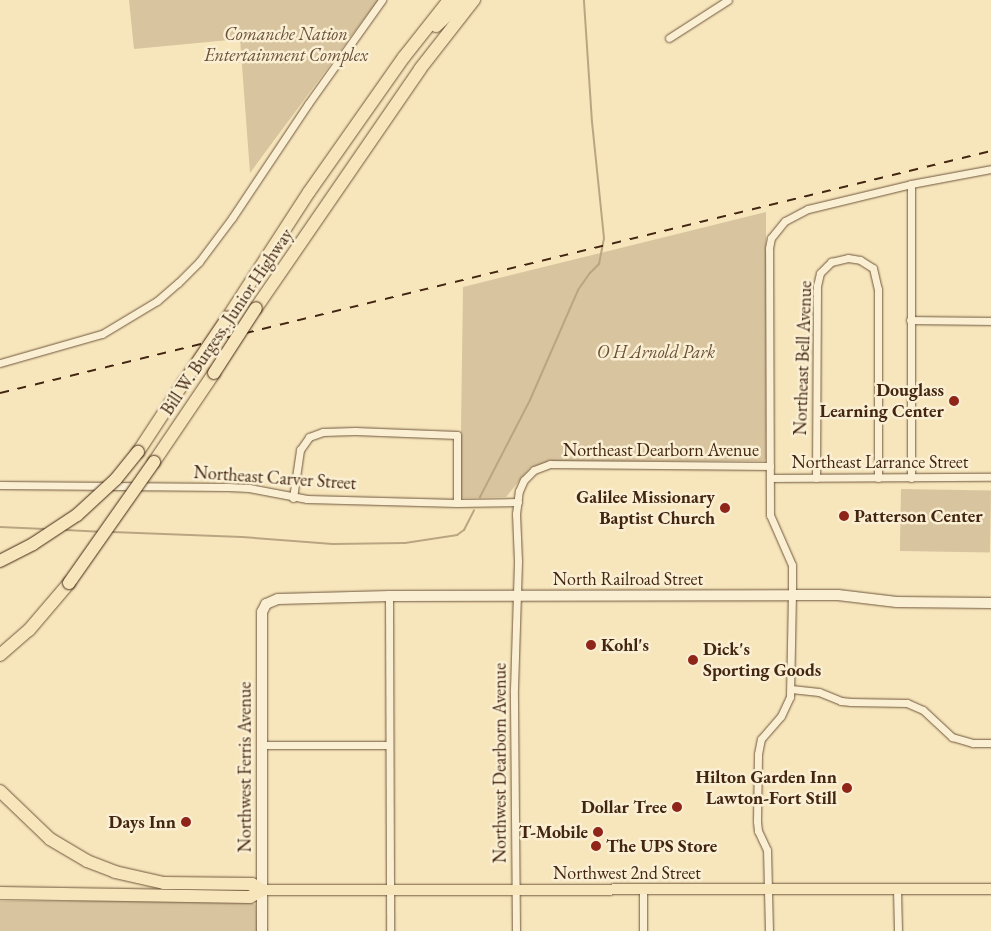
<!DOCTYPE html>
<html>
<head>
<meta charset="utf-8">
<style>
  body { margin:0 }
  #map { position:relative; width:991px; height:931px; overflow:hidden; background:#f7e6bc; font-family:"EB Garamond",serif }
  div>[style] { position:absolute }
  .green>* { inset:0; background:#d8c59f; transform-origin:0 0 }
  .stream>* { height:2px; margin:-1px; padding:0 1px; transform-origin:1px; border-radius:1px; background:#baa582 }
  .roads { filter:drop-shadow(0 0 1px #70563c) drop-shadow(0 0 1px #70563c) }
  .street>* { height:7px; margin:-3.5px; padding:0 3.5px; transform-origin:3.5px; border-radius:3.5px; background:#faefd3 }
  .secondary>* { height:10px; margin:-5px; padding:0 5px; transform-origin:5px; border-radius:5px; background:#faefd3 }
  .primary>* { height:10px; margin:-5px; padding:0 5px; transform-origin:5px; border-radius:5px; background:#f7e6bc }
  .highway>* { height:12px; margin:-6px; padding:0 6px; transform-origin:6px; border-radius:6px; background:#f7e6bc }
  .rail>* { height:2px; margin-top:-1px; transform-origin:0; background:repeating-linear-gradient(90deg,#432612 0 9px,transparent 0 18px) }
  .bridges { filter:drop-shadow(0 0 1px #432612) drop-shadow(0 0 1px #432612) }
  .highway-bridge>* { height:12px; margin:-6px; padding:0 6px; transform-origin:6px; border-radius:6px; background:#f7e6bc }
  .dots>* { width:14px; height:14px; translate:-50% -50%; box-sizing:border-box; border:2px solid #faefd3; border-radius:50% }
  span { translate:-50% -50%; white-space:nowrap; text-align:center; line-height:1.15; -webkit-text-stroke:5px #faefd3; paint-order:stroke }
  .park-label { font-size:18px; color:#684e35; font-style:italic }
  .street-label { font-size:18px; color:#432612 }
  .poi-label { font-size:18px; color:#432612; font-weight:700 }
  .right { translate:-100% -50%; text-align:right }
  .left { translate:0 -50%; text-align:left }
</style>
</head>
<body>
<div id="map">
  <div class="green">
    <div style="clip-path:polygon(129px 0,378px 0,250px 173px,240px 39px,134px 49px)"></div>
    <div style="clip-path:polygon(766px 212px,766px 459px,764px 461px,552px 461px,530px 468px,506px 497px,460px 498px,463px 287px)"></div>
    <div style="left:901px;top:489px;width:90px;height:62px;rotate:1deg"></div>
    <div style="clip-path:polygon(0 901px,249px 901px,256px 905px,257px 931px,0 931px)"></div>
  </div>
  <div class="stream">
    <div style="left:480px;top:497px;width:109px;rotate:-62.7deg"></div>
    <div style="left:530px;top:400px;width:120px;rotate:-66.4deg"></div>
    <div style="left:578px;top:290px;width:21px;rotate:-55deg"></div>
    <div style="left:590px;top:273px;width:13px;rotate:-45deg"></div>
    <div style="left:599px;top:264px;width:26px;rotate:-79deg"></div>
    <div style="left:604px;top:238px;width:117px;rotate:-95.9deg"></div>
    <div style="left:592px;top:122px;width:122px;rotate:-93.8deg"></div>
    <div style="left:0;top:527px;width:45px;rotate:2.5deg"></div>
    <div style="left:65px;top:530px;width:35px;rotate:3deg"></div>
    <div style="left:112px;top:532px;width:130px;rotate:2.2deg"></div>
    <div style="left:242px;top:537px;width:91px;rotate:4.4deg"></div>
    <div style="left:333px;top:544px;width:72px;rotate:-0.8deg"></div>
    <div style="left:405px;top:543px;width:53px;rotate:-8.7deg"></div>
    <div style="left:457px;top:535px;width:9px;rotate:-36deg"></div>
    <div style="left:464px;top:530px;width:22px;rotate:-63deg"></div>
  </div>
  <div class="roads">
    <div class="street">
      <div style="left:669px;top:38px;width:70px;rotate:-32.8deg"></div>
      <div style="left:910px;top:320px;width:81px;rotate:0.7deg"></div>
      <div style="left:0;top:363px;width:106px;rotate:-15.9deg"></div>
      <div style="left:102px;top:334px;width:64px;rotate:-31deg"></div>
      <div style="left:157px;top:301px;width:28px;rotate:-41deg"></div>
      <div style="left:178px;top:283px;width:30px;rotate:-45deg"></div>
      <div style="left:199px;top:262px;width:55px;rotate:-53.1deg"></div>
      <div style="left:232px;top:218px;width:137px;rotate:-56.3deg"></div>
      <div style="left:308px;top:104px;width:128px;rotate:-54.6deg"></div>
      <div style="left:770px;top:478px;width:221px;rotate:-0.3deg"></div>
      <div style="left:816px;top:478px;width:192px;rotate:-89.7deg"></div>
      <div style="left:817px;top:286px;width:13px;rotate:-77deg"></div>
      <div style="left:820px;top:273px;width:16px;rotate:-45deg"></div>
      <div style="left:831px;top:262px;width:17px;rotate:-13deg"></div>
      <div style="left:848px;top:258px;width:12px;rotate:9deg"></div>
      <div style="left:860px;top:260px;width:15px;rotate:32deg"></div>
      <div style="left:873px;top:268px;width:22px;rotate:77deg"></div>
      <div style="left:878px;top:289px;width:189px;rotate:90deg"></div>
      <div style="left:911px;top:478px;width:294px;rotate:-90deg"></div>
      <div style="left:0;top:485px;width:228px;rotate:0.5deg"></div>
      <div style="left:228px;top:487px;width:21px;rotate:3deg"></div>
      <div style="left:249px;top:488px;width:59px;rotate:10.7deg"></div>
      <div style="left:307px;top:499px;width:150px;rotate:1.5deg"></div>
      <div style="left:457px;top:503px;width:61px;rotate:-0.9deg"></div>
      <div style="left:293px;top:498px;width:49px;rotate:-81.7deg"></div>
      <div style="left:300px;top:450px;width:16px;rotate:-55deg"></div>
      <div style="left:309px;top:437px;width:15px;rotate:-20deg"></div>
      <div style="left:323px;top:432px;width:32px;rotate:-2deg"></div>
      <div style="left:355px;top:431px;width:102px;rotate:2.2deg"></div>
      <div style="left:457px;top:435px;width:68px;rotate:90deg"></div>
      <div style="left:389px;top:596px;width:335px;rotate:89.8deg"></div>
      <div style="left:791px;top:689px;width:28px;rotate:6deg"></div>
      <div style="left:819px;top:692px;width:24px;rotate:22deg"></div>
      <div style="left:841px;top:701px;width:10px;rotate:6deg"></div>
      <div style="left:851px;top:702px;width:56px;rotate:1deg"></div>
      <div style="left:907px;top:703px;width:17px;rotate:24deg"></div>
      <div style="left:923px;top:710px;width:40px;rotate:43deg"></div>
      <div style="left:952px;top:737px;width:22px;rotate:16deg"></div>
      <div style="left:973px;top:743px;width:18px"></div>
      <div style="left:262px;top:745px;width:127px"></div>
      <div style="left:643px;top:889px;width:42px;rotate:90deg"></div>
      <div style="left:897px;top:889px;width:42px;rotate:88.6deg"></div>
      <div style="left:516px;top:931px;width:242px;rotate:-90.5deg"></div>
      <div style="left:514px;top:689px;width:128px;rotate:-88.2deg"></div>
      <div style="left:518px;top:561px;width:47px;rotate:-92.4deg"></div>
      <div style="left:516px;top:514px;width:23px;rotate:-83deg"></div>
      <div style="left:519px;top:491px;width:12px;rotate:-66deg"></div>
      <div style="left:524px;top:480px;width:14px;rotate:-45deg"></div>
      <div style="left:534px;top:470px;width:17px;rotate:-21deg"></div>
      <div style="left:550px;top:464px;width:220px;rotate:0.5deg"></div>
      <div style="left:769px;top:931px;width:81px;rotate:-91.4deg"></div>
      <div style="left:767px;top:850px;width:21px;rotate:-115deg"></div>
      <div style="left:758px;top:831px;width:10px;rotate:-96deg"></div>
      <div style="left:757px;top:821px;width:67px;rotate:-89.1deg"></div>
      <div style="left:758px;top:754px;width:15px;rotate:-79deg"></div>
      <div style="left:761px;top:739px;width:30px;rotate:-49deg"></div>
      <div style="left:781px;top:716px;width:21px;rotate:-65deg"></div>
      <div style="left:790px;top:697px;width:102px;rotate:-88.9deg"></div>
      <div style="left:792px;top:595px;width:30px;rotate:-90deg"></div>
      <div style="left:792px;top:565px;width:55px;rotate:-113.7deg"></div>
      <div style="left:770px;top:515px;width:267px;rotate:-90.2deg"></div>
      <div style="left:769px;top:248px;width:10px;rotate:-79deg"></div>
      <div style="left:771px;top:238px;width:22px;rotate:-51deg"></div>
      <div style="left:785px;top:221px;width:26px;rotate:-28deg"></div>
      <div style="left:808px;top:209px;width:106px;rotate:-13.6deg"></div>
      <div style="left:911px;top:184px;width:81px;rotate:-10.6deg"></div>
    </div>
    <div class="secondary">
      <div style="left:262px;top:931px;width:319px;rotate:-90deg"></div>
      <div style="left:262px;top:612px;width:9px;rotate:-63deg"></div>
      <div style="left:266px;top:604px;width:13px;rotate:-23deg"></div>
      <div style="left:278px;top:599px;width:112px;rotate:-1.5deg"></div>
      <div style="left:390px;top:596px;width:402px;rotate:-0.1deg"></div>
      <div style="left:792px;top:595px;width:46px"></div>
      <div style="left:838px;top:595px;width:59px;rotate:6.8deg"></div>
      <div style="left:897px;top:602px;width:94px;rotate:0.6deg"></div>
    </div>
    <div class="primary">
      <div style="left:262px;top:890px;width:729px;rotate:-0.08deg"></div>
    </div>
    <div class="highway">
      <div style="left:436px;top:26px;width:38px;rotate:-43deg"></div>
      <div style="left:256px;top:308px;width:290px;rotate:-55.5deg"></div>
      <div style="left:420px;top:69px;width:88px;rotate:-52deg"></div>
      <div style="left:228px;top:317px;width:149px;rotate:-57.1deg"></div>
      <div style="left:309px;top:192px;width:165px;rotate:-54.9deg"></div>
      <div style="left:404px;top:57px;width:73px;rotate:-51.7deg"></div>
      <div style="left:138px;top:452px;width:84px;rotate:-56.7deg"></div>
      <div style="left:154px;top:462px;width:107px;rotate:-56deg"></div>
      <div style="left:0;top:655px;width:38px;rotate:-41deg"></div>
      <div style="left:29px;top:630px;width:62px;rotate:-49.6deg"></div>
      <div style="left:0;top:791px;width:69px;rotate:43.8deg"></div>
      <div style="left:50px;top:839px;width:43px;rotate:30.7deg"></div>
      <div style="left:87px;top:861px;width:30px;rotate:21deg"></div>
      <div style="left:115px;top:872px;width:50px;rotate:12.7deg"></div>
      <div style="left:164px;top:883px;width:88px;rotate:0.7deg"></div>
      <div style="left:252px;top:884px;width:12px;rotate:31deg"></div>
      <div style="left:262px;top:890px;width:14px;rotate:150deg"></div>
      <div style="left:250px;top:897px;width:250px;rotate:-179.1deg"></div>
    </div>
  </div>
  <div class="rail">
    <div style="left:0;top:393px;width:1020px;rotate:-13.72deg"></div>
  </div>
  <div class="bridges">
    <div class="highway-bridge">
      <div style="left:214px;top:373px;width:77px;rotate:-57.1deg"></div>
      <div style="left:184px;top:382px;width:78px;rotate:-55.9deg"></div>
      <div style="left:0;top:561px;width:37px;rotate:-27deg"></div>
      <div style="left:33px;top:544px;width:53px;rotate:-33.4deg"></div>
      <div style="left:77px;top:515px;width:53px;rotate:-42.7deg"></div>
      <div style="left:116px;top:479px;width:35px;rotate:-51deg"></div>
      <div style="left:69px;top:583px;width:148px;rotate:-54.9deg"></div>
    </div>
  </div>
  <div class="dots">
    <div style="left:954px;top:401px;background:#8f2418"></div>
    <div style="left:725px;top:508px;background:#8f2418"></div>
    <div style="left:844px;top:516px;background:#8f2418"></div>
    <div style="left:591px;top:645px;background:#8f2418"></div>
    <div style="left:693px;top:660px;background:#8f2418"></div>
    <div style="left:847px;top:788px;background:#8f2418"></div>
    <div style="left:677px;top:807px;background:#8f2418"></div>
    <div style="left:186px;top:822px;background:#8f2418"></div>
    <div style="left:598px;top:832px;background:#8f2418"></div>
    <div style="left:596px;top:846px;background:#8f2418"></div>
  </div>
  <div class="park-label">
    <span style="left:286px;top:45px">Comanche Nation<br>Entertainment Complex</span>
    <span style="left:656px;top:352px">O H Arnold Park</span>
  </div>
  <div class="street-label">
    <span style="left:227px;top:322px;rotate:-56deg">Bill W. Burgess, Junior Highway</span>
    <span style="left:803px;top:358px;rotate:-88deg">Northeast Bell Avenue</span>
    <span style="left:661px;top:450px">Northeast Dearborn Avenue</span>
    <span style="left:880px;top:462px">Northeast Larrance Street</span>
    <span style="left:275px;top:478px;rotate:4deg">Northeast Carver Street</span>
    <span style="left:628px;top:579px">North Railroad Street</span>
    <span style="left:500px;top:763px;rotate:-90deg">Northwest Dearborn Avenue</span>
    <span style="left:245px;top:767px;rotate:-90deg">Northwest Ferris Avenue</span>
    <span style="left:627px;top:873px">Northwest 2nd Street</span>
  </div>
  <div class="poi-label">
    <span class="right" style="left:944px;top:401px">Douglass<br>Learning Center</span>
    <span class="right" style="left:715px;top:508px">Galilee Missionary<br>Baptist Church</span>
    <span class="left" style="left:854px;top:516px">Patterson Center</span>
    <span class="left" style="left:601px;top:645px">Kohl's</span>
    <span class="left" style="left:703px;top:660px">Dick's<br>Sporting Goods</span>
    <span class="right" style="left:837px;top:788px">Hilton Garden Inn<br>Lawton-Fort Still</span>
    <span class="right" style="left:667px;top:807px">Dollar Tree</span>
    <span class="right" style="left:176px;top:822px">Days Inn</span>
    <span class="right" style="left:588px;top:832px">T-Mobile</span>
    <span class="left" style="left:606px;top:846px">The UPS Store</span>
  </div>
</div>
</body>
</html>
